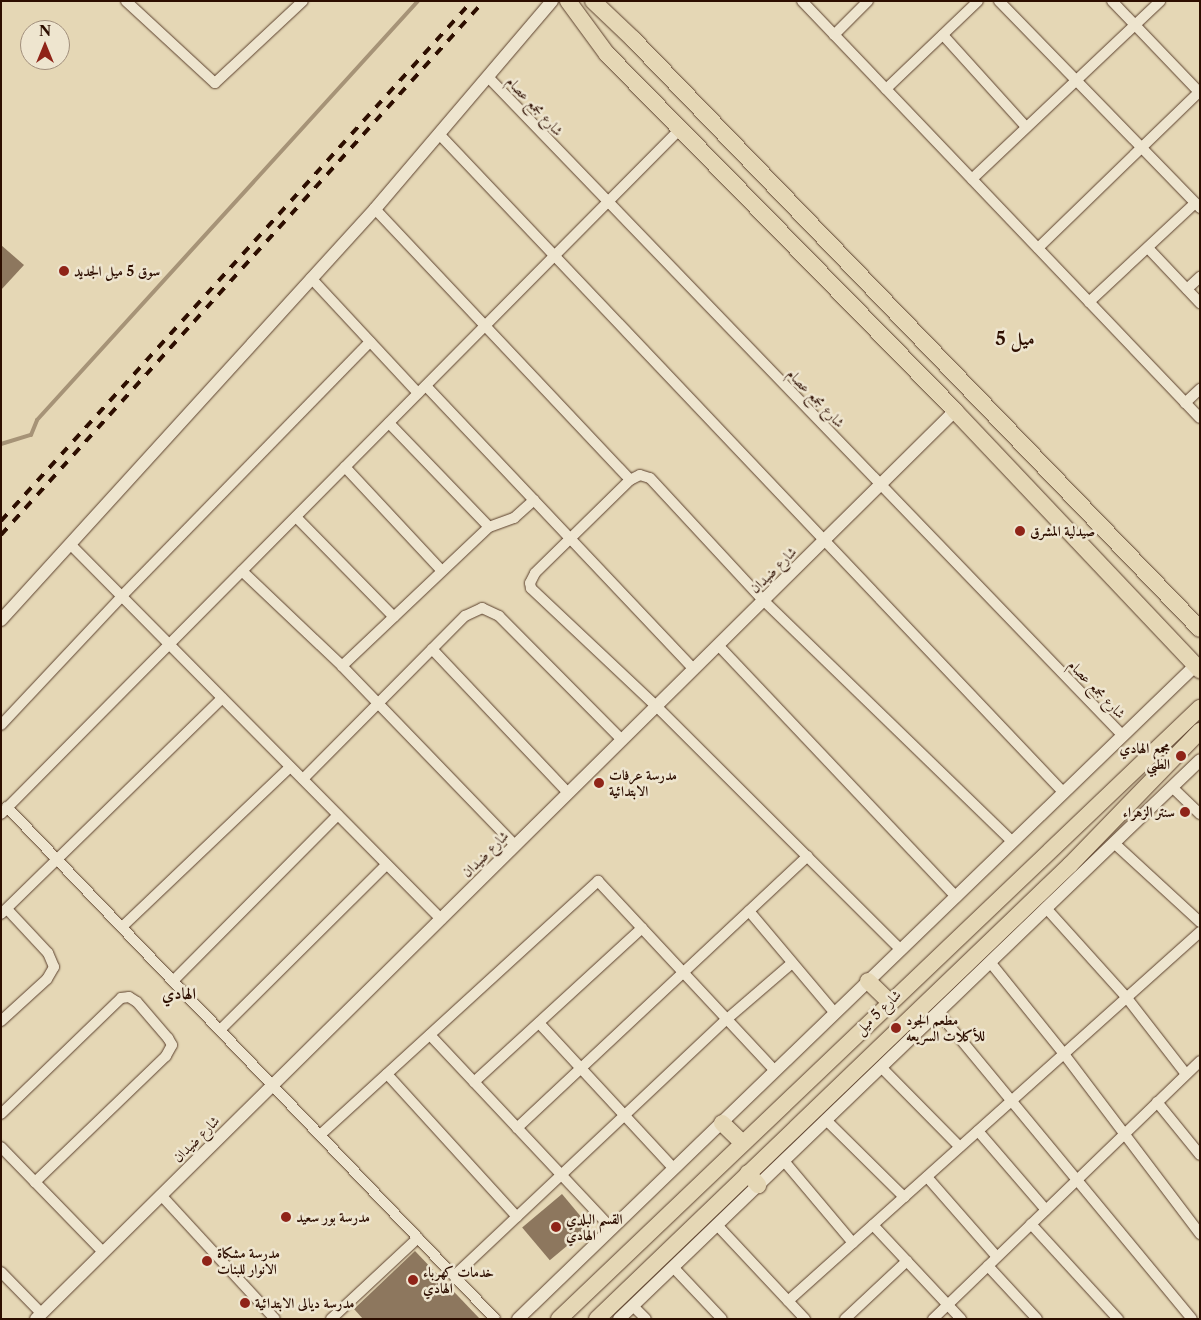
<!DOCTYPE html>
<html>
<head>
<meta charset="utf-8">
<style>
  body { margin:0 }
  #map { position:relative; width:1201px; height:1320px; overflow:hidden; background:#e5d7b5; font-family:"Libre Caslon Text",Amiri,serif }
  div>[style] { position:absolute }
  .stream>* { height:4px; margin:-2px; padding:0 2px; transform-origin:2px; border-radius:2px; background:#a69377 }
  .building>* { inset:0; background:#8d775e; transform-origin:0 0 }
  .roads { filter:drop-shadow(0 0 1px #5b402d) drop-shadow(0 0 1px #5b402d) }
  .minor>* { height:10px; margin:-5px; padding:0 5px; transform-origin:5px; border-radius:5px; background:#eee5cf }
  .tertiary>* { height:12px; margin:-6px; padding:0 6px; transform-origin:6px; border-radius:6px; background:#eee5cf }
  .primary>* { height:16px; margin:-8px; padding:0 8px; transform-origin:8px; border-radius:8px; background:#e5d7b5 }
  .rail>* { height:4px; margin-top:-2px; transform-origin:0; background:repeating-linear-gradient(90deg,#2d0e00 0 9px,transparent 0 18px) }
  .dots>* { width:14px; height:14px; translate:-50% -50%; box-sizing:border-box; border:2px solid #eee5cf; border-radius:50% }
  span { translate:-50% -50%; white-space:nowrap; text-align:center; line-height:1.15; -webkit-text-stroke:5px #eee5cf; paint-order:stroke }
  .street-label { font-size:14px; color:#2d0e00 }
  .poi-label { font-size:14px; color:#2d0e00; font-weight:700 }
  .left { translate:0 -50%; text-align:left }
  .right { translate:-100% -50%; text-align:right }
  .quarter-label { font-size:16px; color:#2d0e00; font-weight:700 }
  .district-label { font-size:19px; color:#2d0e00; font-weight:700 }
  .frame { position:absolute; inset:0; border:2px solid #2d0e00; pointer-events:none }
  .north { position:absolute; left:20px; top:20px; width:50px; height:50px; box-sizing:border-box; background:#eee5cf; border:1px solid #a18f7c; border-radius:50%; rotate:0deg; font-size:14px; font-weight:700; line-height:20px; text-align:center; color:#2d0e00 }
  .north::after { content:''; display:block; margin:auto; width:18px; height:22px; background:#8f2418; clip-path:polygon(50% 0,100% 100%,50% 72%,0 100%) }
</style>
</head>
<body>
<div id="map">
  <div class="stream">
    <div style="left:1px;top:444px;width:31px;rotate:-17deg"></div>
    <div style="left:31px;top:435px;width:16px;rotate:-68deg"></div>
    <div style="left:37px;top:420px;width:566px;rotate:-47.72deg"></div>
  </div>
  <div class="building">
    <div style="clip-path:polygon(1px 245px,24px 265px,1px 290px)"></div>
    <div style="left:562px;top:1194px;width:43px;height:52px;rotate:50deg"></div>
    <div style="clip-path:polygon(415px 1251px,480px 1319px,363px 1319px,354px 1309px)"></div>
  </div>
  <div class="roads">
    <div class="minor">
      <div style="left:126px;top:1px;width:121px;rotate:42.7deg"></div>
      <div style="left:215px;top:83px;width:120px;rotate:-43deg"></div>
      <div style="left:802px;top:1px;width:576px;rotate:46.34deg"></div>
      <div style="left:999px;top:1px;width:289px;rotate:45.8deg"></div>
      <div style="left:1112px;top:1px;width:127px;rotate:46.3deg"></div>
      <div style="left:834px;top:35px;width:48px;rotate:-45deg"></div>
      <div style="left:943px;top:35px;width:124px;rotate:47.9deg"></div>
      <div style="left:489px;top:78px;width:914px;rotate:46.06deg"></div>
      <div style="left:886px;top:89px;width:127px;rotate:-43.7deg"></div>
      <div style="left:440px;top:135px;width:907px;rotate:46.52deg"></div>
      <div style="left:972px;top:179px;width:259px;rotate:-43.4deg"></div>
      <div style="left:375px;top:209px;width:372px;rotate:46.7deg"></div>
      <div style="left:1038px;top:248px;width:226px;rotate:-44.1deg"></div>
      <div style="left:1148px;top:248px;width:76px;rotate:46.6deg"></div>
      <div style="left:311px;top:278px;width:157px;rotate:47.1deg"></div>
      <div style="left:1187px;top:289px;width:18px;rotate:-43deg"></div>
      <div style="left:1089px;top:302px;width:145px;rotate:-43deg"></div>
      <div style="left:426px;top:386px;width:390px;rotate:46.6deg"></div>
      <div style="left:1185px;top:403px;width:21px;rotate:-43deg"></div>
      <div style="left:389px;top:423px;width:144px;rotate:46.1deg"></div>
      <div style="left:345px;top:467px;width:141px;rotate:47deg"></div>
      <div style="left:296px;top:517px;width:140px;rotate:45.6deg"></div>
      <div style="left:70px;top:544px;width:528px;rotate:45.31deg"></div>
      <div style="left:242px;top:571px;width:138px;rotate:43.5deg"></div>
      <div style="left:342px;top:666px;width:249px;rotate:46deg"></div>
      <div style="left:718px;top:645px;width:347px;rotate:46.6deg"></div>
      <div style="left:432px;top:649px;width:198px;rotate:46.6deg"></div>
      <div style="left:342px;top:666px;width:202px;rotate:-43.4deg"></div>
      <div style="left:489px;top:527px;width:27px;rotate:-20deg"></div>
      <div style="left:514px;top:518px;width:27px;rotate:-42deg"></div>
      <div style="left:1px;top:725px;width:177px;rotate:-46.8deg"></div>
      <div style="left:122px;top:596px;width:355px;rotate:-45.7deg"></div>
      <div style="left:303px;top:779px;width:230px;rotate:-45.2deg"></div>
      <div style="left:465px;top:616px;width:19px;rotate:-25deg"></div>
      <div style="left:482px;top:608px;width:19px;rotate:25deg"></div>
      <div style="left:499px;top:616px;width:175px;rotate:45.2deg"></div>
      <div style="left:1172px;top:787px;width:39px;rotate:44deg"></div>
      <div style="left:7px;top:807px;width:707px;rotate:46.37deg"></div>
      <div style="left:1px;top:814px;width:965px;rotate:-45.25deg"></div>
      <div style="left:1114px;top:843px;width:117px;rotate:42.6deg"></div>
      <div style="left:1046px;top:908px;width:121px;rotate:48deg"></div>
      <div style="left:1127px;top:998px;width:96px;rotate:52.2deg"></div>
      <div style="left:749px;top:911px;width:133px;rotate:49.9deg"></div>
      <div style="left:1px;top:914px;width:309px;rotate:-44.3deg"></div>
      <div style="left:122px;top:927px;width:232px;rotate:-43.6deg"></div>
      <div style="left:901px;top:950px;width:346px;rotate:-135.1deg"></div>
      <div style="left:656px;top:706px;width:172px;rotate:-136.7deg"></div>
      <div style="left:531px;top:588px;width:5px;rotate:-101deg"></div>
      <div style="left:530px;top:583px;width:11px;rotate:-63deg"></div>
      <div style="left:535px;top:573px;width:133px;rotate:-44.4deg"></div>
      <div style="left:630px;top:480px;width:11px;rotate:-27deg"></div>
      <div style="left:640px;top:475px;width:10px;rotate:17deg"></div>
      <div style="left:650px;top:478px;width:166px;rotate:47.2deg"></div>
      <div style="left:763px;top:600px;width:348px;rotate:44.1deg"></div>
      <div style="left:990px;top:962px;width:118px;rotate:51.2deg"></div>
      <div style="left:1064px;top:1054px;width:226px;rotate:52.9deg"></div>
      <div style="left:173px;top:981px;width:234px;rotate:-45.2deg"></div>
      <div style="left:938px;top:1012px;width:398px;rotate:50.4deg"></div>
      <div style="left:1px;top:1021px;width:62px;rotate:-42.4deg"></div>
      <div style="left:47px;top:979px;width:14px;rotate:-60deg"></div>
      <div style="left:54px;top:967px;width:15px;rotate:-113deg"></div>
      <div style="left:48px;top:953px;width:60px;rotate:-133deg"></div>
      <div style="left:539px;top:1023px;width:199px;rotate:47.2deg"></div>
      <div style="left:220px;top:1030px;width:235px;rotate:-44.8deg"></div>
      <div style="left:430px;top:1035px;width:266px;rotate:46.8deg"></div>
      <div style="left:881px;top:1067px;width:112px;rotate:45.4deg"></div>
      <div style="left:387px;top:1074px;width:193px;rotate:47.7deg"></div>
      <div style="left:474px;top:1082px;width:228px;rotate:-42.5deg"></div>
      <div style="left:1157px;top:1102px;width:68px;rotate:50.9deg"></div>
      <div style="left:1px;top:1114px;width:167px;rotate:-44deg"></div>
      <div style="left:121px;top:998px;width:8px;rotate:-7deg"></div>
      <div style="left:129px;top:997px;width:9px;rotate:32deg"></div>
      <div style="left:137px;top:1002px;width:48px;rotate:49.3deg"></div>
      <div style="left:168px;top:1038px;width:8px;rotate:60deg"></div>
      <div style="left:172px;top:1045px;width:13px;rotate:119deg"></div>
      <div style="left:166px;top:1056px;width:182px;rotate:136.1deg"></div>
      <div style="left:826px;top:1120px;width:110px;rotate:44.6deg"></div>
      <div style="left:517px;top:1128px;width:398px;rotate:-43.1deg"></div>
      <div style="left:978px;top:1131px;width:104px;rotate:49.3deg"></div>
      <div style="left:320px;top:1135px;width:377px;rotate:-42.4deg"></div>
      <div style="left:598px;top:881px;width:260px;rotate:47deg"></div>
      <div style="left:1px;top:1147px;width:146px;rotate:45.8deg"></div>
      <div style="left:784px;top:1161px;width:107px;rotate:49.9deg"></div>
      <div style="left:927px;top:1177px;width:106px;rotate:48.8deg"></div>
      <div style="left:161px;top:1195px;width:168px;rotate:47.4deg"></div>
      <div style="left:1031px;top:1224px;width:129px;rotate:47.5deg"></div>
      <div style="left:717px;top:1225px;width:129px;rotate:46.9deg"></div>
      <div style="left:873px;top:1225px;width:129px;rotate:46.9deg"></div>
      <div style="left:988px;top:1266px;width:72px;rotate:47.2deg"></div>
      <div style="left:673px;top:1267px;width:71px;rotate:46.7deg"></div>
      <div style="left:1px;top:1272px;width:57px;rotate:45.7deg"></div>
      <div style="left:454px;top:1276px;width:375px;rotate:-43.3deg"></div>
      <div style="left:727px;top:1019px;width:86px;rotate:-40.7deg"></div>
      <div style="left:788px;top:1301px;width:553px;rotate:-41.85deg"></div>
      <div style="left:633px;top:1306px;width:18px;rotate:45deg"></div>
      <div style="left:331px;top:1319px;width:119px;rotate:-43deg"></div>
      <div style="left:845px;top:1319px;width:85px;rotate:-43.1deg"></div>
      <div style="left:933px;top:1319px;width:371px;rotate:-44deg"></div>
    </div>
    <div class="tertiary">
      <div style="left:1px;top:620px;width:556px;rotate:-47.7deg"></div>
      <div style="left:375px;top:209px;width:273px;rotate:-49.6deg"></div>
      <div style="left:36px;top:1319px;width:1292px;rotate:-44.66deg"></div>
      <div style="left:518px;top:1319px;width:941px;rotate:-43.97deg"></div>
      <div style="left:619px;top:1319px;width:806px;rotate:-43.89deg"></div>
    </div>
    <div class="primary">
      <div style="left:568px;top:1px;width:66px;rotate:53.7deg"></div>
      <div style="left:607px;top:54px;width:499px;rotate:45.7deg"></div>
      <div style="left:955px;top:411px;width:357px;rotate:46.6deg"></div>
      <div style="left:593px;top:1px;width:55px;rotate:43.5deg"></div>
      <div style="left:633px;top:39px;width:818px;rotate:46.14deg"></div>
      <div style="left:868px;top:981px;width:29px;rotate:44deg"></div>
      <div style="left:722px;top:1123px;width:29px;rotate:44deg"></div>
      <div style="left:748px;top:1173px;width:16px;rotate:50deg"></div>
      <div style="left:559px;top:1319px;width:886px;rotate:-43.63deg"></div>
      <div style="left:597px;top:1319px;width:656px;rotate:-43.83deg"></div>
      <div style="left:1070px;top:865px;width:187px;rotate:-45.9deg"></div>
    </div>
  </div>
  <div class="rail">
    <div style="left:1px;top:521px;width:702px;rotate:-47.83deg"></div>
    <div style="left:1px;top:535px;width:720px;rotate:-47.87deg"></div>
  </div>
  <div class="dots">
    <div style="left:64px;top:271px;background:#8f2418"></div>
    <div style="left:1020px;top:531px;background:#8f2418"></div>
    <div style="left:1181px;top:756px;background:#8f2418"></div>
    <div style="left:599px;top:783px;background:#8f2418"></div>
    <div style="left:1185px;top:812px;background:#8f2418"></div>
    <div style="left:896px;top:1028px;background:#8f2418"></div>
    <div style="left:286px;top:1217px;background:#8f2418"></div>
    <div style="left:556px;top:1227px;background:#8f2418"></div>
    <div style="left:207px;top:1261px;background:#8f2418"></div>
    <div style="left:413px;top:1280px;background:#8f2418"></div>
    <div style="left:245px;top:1303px;background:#8f2418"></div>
  </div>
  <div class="street-label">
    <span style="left:535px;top:106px;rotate:47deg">شارع مجمع عصام</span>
    <span style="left:816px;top:398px;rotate:46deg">شارع مجمع عصام</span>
    <span style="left:773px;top:570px;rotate:-45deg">شارع ضيدان</span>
    <span style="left:1097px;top:689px;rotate:46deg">شارع مجمع عصام</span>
    <span style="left:485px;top:854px;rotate:-45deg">شارع ضيدان</span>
    <span style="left:878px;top:1012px;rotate:-44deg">شارع 5 ميل</span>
    <span style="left:196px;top:1139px;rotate:-45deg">شارع ضيدان</span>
  </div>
  <div class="poi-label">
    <span class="left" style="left:74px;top:271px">سوق 5 ميل الجديد</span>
    <span class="left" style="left:1030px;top:531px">صيدلية المشرق</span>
    <span class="right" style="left:1170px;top:756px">مجمع الهادي<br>الطبي</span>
    <span class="left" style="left:609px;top:783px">مدرسة عرفات<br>الابتدائية</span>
    <span class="right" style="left:1175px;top:812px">سنتر الزهراء</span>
    <span class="left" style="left:906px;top:1028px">مطعم الجود<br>للأكلات السريعه</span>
    <span class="left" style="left:296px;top:1217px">مدرسة بور سعيد</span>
    <span class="left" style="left:566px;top:1227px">القسم البلدي<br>الهادي</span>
    <span class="left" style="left:217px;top:1261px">مدرسة مشكاة<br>الانوار للبنات</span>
    <span class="left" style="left:423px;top:1280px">خدمات كهرباء<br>الهادي</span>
    <span class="left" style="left:255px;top:1303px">مدرسة ديالى الابتدائية</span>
  </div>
  <div class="quarter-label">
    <span style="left:179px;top:993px">الهادي</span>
  </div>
  <div class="district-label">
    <span style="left:1015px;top:339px">5 ميل</span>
  </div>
  <div class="frame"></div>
  <div class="north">N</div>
</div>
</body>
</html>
